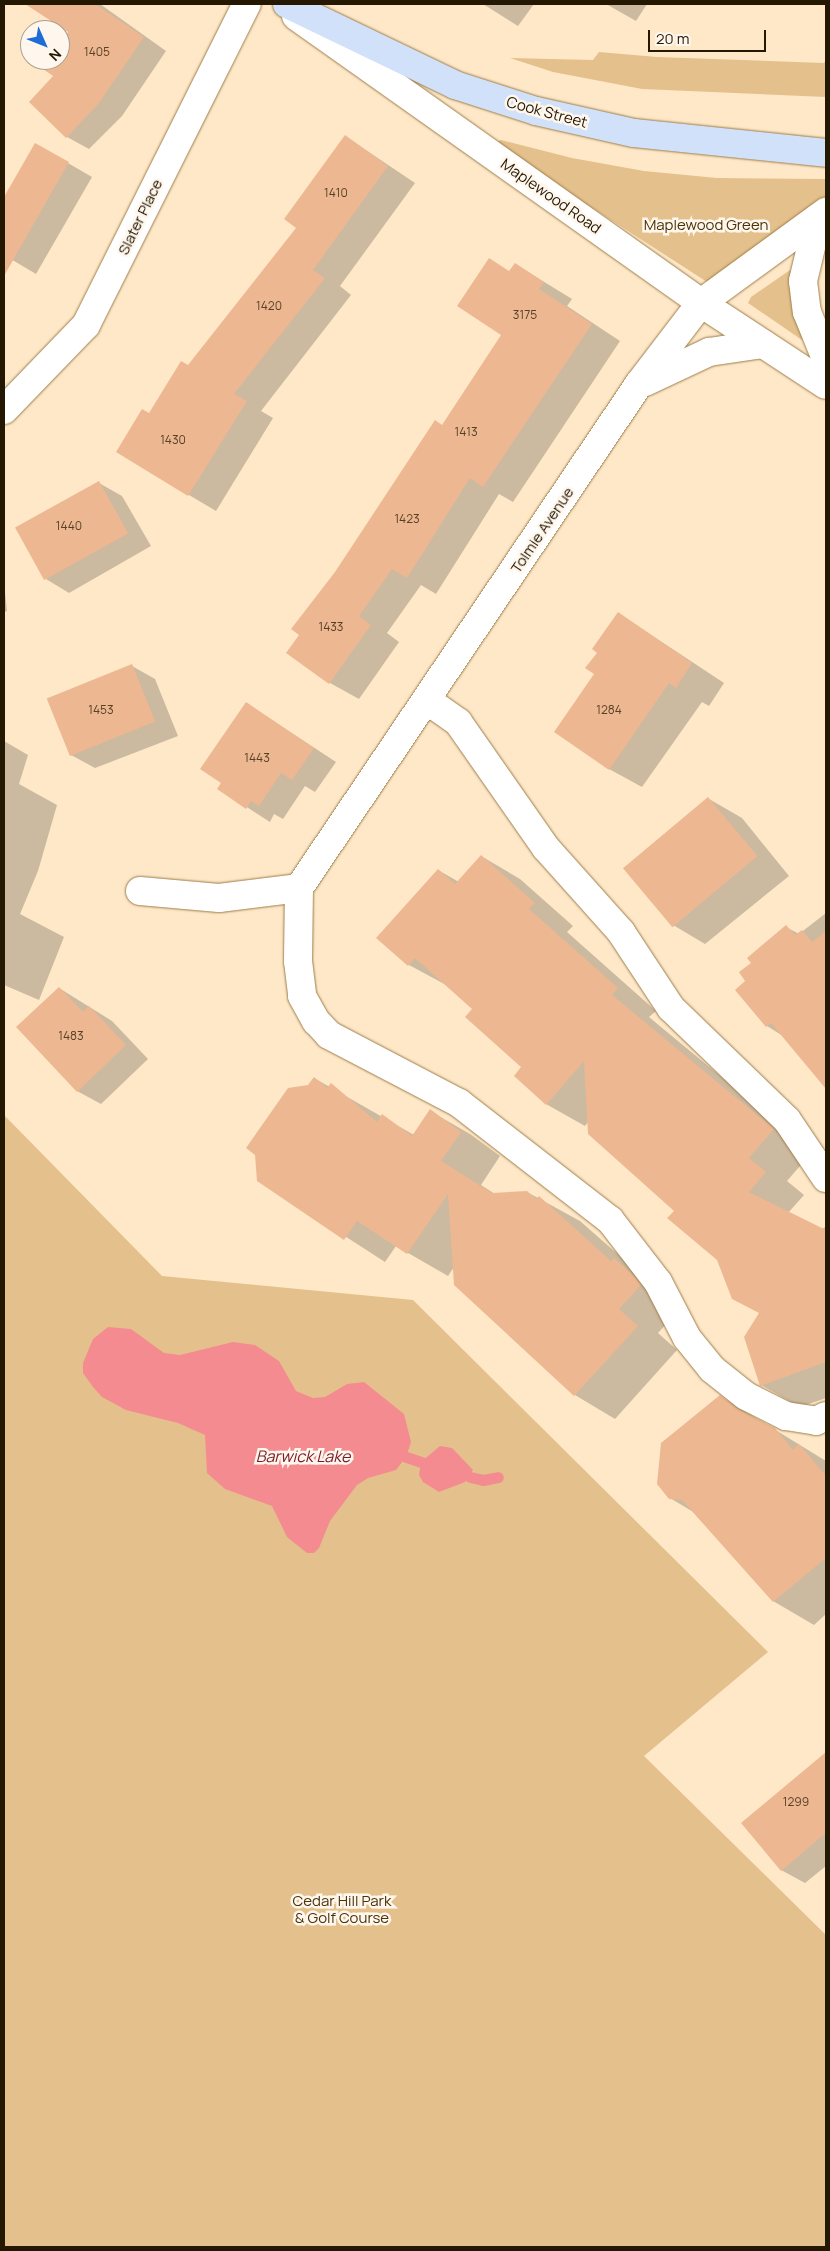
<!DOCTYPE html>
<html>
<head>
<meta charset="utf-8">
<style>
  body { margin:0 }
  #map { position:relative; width:830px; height:2251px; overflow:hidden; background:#fee8c8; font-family:Manrope,sans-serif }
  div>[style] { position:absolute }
  .green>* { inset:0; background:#e4c18c }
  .water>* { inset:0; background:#f48b90 }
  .shadow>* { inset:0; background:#0003 }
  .stream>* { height:11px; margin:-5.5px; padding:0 5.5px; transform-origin:5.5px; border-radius:5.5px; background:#f48b90 }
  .building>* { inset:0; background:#edb891; transform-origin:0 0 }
  .roads { filter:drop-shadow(0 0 1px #9e7d49) drop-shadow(0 0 1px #9e7d49) }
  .minor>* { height:28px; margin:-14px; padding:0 14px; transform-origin:14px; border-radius:14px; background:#fff }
  .major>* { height:28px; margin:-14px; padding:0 14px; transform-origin:14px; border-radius:14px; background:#d1e1f9 }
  span { translate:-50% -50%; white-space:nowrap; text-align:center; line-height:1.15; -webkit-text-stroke:5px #fff7ed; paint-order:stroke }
  .number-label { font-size:12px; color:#574026 }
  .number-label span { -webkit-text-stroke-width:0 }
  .street-label { font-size:15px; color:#251803 }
  .park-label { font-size:15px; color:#49330a }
  .water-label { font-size:16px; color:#781b28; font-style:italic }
  .frame { position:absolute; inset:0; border:5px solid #251803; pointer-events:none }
  .north { position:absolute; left:20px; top:20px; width:50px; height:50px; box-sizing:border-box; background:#fff7ed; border:1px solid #a89e8f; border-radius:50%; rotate:134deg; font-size:14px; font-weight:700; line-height:20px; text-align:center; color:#251803 }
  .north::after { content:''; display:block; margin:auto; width:18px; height:22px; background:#1d6dd7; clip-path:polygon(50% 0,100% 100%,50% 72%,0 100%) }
  .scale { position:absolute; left:648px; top:30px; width:118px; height:22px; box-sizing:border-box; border:2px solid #251803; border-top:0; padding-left:6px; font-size:15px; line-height:18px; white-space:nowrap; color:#251803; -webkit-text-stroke:4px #fff7ed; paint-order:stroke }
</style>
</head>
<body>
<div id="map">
  <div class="green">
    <div style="clip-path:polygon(599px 52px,657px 57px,824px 63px,826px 60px,826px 97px,642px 89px,553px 72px,510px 58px,593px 60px)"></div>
    <div style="clip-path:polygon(501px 140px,572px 158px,644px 171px,717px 178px,826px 179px,826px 198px,707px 282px,498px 147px,496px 142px)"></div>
    <div style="clip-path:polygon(790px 270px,794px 272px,805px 338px,802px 340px,748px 303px,751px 297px)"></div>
    <div style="clip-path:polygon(4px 1115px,162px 1276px,413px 1300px,768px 1652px,644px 1756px,826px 1935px,826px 2247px,4px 2247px)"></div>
  </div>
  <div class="water">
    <div style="clip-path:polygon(108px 1327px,131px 1329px,164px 1353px,180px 1355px,233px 1342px,255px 1345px,279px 1361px,296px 1391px,313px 1398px,325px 1397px,347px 1384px,364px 1382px,404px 1414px,411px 1442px,406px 1457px,396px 1470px,368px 1478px,357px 1485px,330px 1521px,319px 1548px,314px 1553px,307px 1553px,287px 1537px,272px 1506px,225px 1489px,207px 1473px,205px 1435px,178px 1423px,126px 1410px,102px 1397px,93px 1387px,83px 1373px,83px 1363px,93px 1339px)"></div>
    <div style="clip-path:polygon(440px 1446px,452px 1448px,473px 1470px,465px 1482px,439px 1492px,423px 1482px,419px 1475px,421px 1462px)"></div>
  </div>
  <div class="shadow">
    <div style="clip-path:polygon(27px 4px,100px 4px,166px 51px,122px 116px,89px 149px,67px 137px,51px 60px,60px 60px,60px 46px,70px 32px)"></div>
    <div style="clip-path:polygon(483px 4px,534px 4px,518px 26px)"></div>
    <div style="clip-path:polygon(606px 4px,647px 4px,636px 21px)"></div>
    <div style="clip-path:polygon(345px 136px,415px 183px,340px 286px,351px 295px,261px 411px,273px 418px,216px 511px,189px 495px,150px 415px,298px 227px)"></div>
    <div style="clip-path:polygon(35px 144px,92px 177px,36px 274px,4px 255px,4px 199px)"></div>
    <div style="clip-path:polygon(515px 264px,572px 299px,567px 306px,620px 341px,513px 502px,499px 494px,436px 594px,421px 585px,387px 633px,399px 642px,359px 699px,330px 683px,301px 635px,336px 572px,443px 426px,503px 334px,510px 272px)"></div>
    <div style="clip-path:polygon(99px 483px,122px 496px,151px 546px,69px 593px,46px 579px)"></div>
    <div style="clip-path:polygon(4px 582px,7px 611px,4px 612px)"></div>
    <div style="clip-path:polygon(618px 613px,724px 683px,709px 706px,702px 702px,642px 787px,609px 769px,595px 674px,598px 652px)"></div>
    <div style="clip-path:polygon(132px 666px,155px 679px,178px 736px,95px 768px,71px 755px)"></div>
    <div style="clip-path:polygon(246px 703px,336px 762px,315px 792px,305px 786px,283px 819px,274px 814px,270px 822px,219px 789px)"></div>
    <div style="clip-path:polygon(4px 741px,28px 755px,19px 784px,57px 805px,38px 871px,20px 914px,64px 937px,39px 1000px,4px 985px)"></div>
    <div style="clip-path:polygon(709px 799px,742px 818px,789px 876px,705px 944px,673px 925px)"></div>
    <div style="clip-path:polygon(481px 856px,520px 879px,573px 926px,567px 932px,656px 1011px,649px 1017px,812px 1152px,787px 1181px,804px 1195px,788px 1213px,821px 1229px,826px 1227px,826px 1398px,800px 1407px,761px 1385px,760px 1313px,733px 1298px,718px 1259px,675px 1211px,588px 1122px,585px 1126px,546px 1104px,523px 1067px,474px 1009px,448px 986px,409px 965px,438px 870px,459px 882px)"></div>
    <div style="clip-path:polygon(826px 913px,826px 1087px,783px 1036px,767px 1026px,737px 990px,747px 981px,753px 963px,786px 927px,799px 934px)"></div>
    <div style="clip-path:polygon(59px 988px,112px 1021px,148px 1059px,101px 1104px,77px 1091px)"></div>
    <div style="clip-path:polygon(314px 1078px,414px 1135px,430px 1111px,470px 1134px,500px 1156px,481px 1185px,495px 1194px,527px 1192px,580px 1221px,680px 1309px,658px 1333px,677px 1350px,615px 1419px,575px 1395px,455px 1284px,454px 1267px,448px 1276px,396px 1246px,385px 1262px,258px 1180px)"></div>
    <div style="clip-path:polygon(720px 1396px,826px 1461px,826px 1614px,814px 1625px,773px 1601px,695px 1513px,670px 1498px)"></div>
    <div style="clip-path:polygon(826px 1754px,826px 1866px,805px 1883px,781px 1870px,743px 1823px)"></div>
  </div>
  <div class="stream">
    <div style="left:406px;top:1457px;width:16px;rotate:18deg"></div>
    <div style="left:470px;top:1477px;width:13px;rotate:13deg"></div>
    <div style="left:483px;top:1480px;width:15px;rotate:-11deg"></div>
  </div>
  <div class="building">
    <div style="clip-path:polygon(25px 4px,95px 4px,144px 37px,99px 103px,66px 138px,29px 102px,53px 76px,43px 69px,49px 60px,60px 60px,60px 44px,68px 32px)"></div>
    <div style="clip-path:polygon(345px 135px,388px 166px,313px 270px,325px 278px,234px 394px,247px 401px,188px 496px,116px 452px,142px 409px,149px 413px,181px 361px,188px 365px,296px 228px,284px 219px)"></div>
    <div style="clip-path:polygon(35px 143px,69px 162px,4px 276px,4px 197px)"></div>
    <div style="clip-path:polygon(489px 258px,509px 271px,515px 263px,544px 282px,539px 289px,592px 324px,483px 487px,470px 478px,407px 578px,392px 569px,359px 616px,371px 625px,329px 684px,286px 653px,299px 635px,291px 629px,335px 572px,435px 420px,442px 425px,501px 335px,457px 306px)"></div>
    <div style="left:99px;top:481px;width:60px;height:96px;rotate:61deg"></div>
    <div style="clip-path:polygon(618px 612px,692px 663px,676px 688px,669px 683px,609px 770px,554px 732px,594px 674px,585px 668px,597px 653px,592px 649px)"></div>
    <div style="left:132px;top:664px;width:62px;height:92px;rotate:68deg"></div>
    <div style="clip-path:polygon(246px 702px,314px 748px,292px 780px,281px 773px,259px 806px,251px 801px,246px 809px,217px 789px,221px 783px,200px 769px)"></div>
    <div style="left:708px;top:797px;width:77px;height:111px;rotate:50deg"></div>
    <div style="clip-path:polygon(481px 855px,535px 903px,529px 909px,618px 988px,612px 995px,774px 1129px,749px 1158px,766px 1172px,749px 1192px,826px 1230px,826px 1362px,760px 1386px,744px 1337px,759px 1313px,732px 1299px,717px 1260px,667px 1218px,674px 1211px,588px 1134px,584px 1061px,546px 1105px,514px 1076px,521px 1067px,465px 1017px,472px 1009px,415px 958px,408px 966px,376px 938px,438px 869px,455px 884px)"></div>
    <div style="clip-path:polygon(786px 925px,795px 935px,802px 930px,812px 942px,826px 931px,826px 1089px,771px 1023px,766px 1027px,735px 990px,745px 981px,739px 972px,751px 963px,747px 958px)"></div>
    <div style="clip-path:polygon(59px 987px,83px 1012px,89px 1006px,126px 1045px,77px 1092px,16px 1027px)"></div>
    <div style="clip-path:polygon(314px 1077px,327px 1088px,331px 1083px,377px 1122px,382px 1114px,412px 1136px,430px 1109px,461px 1132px,441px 1161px,492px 1193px,527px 1191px,536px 1199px,539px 1196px,611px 1261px,614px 1258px,635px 1277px,641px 1285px,619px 1309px,638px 1326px,574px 1396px,454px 1285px,448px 1194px,407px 1254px,357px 1221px,344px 1240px,257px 1181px,255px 1155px,246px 1148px,288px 1088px,308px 1085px)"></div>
    <div style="clip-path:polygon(720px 1395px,739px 1410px,775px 1428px,793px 1450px,799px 1444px,826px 1476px,826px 1558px,773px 1602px,682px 1500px,669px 1499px,657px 1484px,661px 1443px)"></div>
    <div style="clip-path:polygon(826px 1752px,826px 1833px,781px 1871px,741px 1823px)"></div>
  </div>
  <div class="roads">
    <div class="minor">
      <div style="left:296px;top:16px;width:496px;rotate:35.3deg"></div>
      <div style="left:701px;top:303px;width:149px;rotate:33.3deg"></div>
      <div style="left:818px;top:218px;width:65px;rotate:103.4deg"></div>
      <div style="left:803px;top:281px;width:31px;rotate:83deg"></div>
      <div style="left:807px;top:312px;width:51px;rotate:68deg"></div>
      <div style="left:645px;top:382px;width:71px;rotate:-25.1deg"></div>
      <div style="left:709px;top:352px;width:55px;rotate:-8.4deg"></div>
      <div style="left:4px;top:410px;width:118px;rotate:-46deg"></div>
      <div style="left:86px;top:325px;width:359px;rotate:-63.4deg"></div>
      <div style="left:428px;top:701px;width:37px;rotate:35deg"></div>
      <div style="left:458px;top:722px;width:154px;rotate:55.1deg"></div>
      <div style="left:546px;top:848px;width:113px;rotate:48.2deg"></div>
      <div style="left:621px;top:932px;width:91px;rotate:56.7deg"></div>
      <div style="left:671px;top:1008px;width:161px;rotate:44deg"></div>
      <div style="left:787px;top:1120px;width:70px;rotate:56.1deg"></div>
      <div style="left:299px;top:888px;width:608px;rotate:-56deg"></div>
      <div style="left:639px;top:384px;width:102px;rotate:-52.6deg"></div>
      <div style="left:701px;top:303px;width:155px;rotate:-36.1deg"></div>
      <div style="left:299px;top:888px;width:73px;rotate:90.8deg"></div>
      <div style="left:298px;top:961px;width:35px;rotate:83deg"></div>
      <div style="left:302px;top:996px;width:29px;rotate:61deg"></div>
      <div style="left:316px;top:1021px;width:19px;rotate:47deg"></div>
      <div style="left:329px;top:1035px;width:147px;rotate:27.6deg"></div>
      <div style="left:459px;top:1103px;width:191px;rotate:37.8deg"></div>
      <div style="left:610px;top:1220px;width:78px;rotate:52.3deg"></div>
      <div style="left:658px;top:1282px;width:63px;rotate:62.6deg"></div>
      <div style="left:687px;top:1338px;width:40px;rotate:51deg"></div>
      <div style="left:712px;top:1369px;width:43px;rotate:38.5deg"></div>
      <div style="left:746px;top:1396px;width:45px;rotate:26.6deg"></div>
      <div style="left:786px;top:1416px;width:30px;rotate:9deg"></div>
      <div style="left:816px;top:1421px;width:11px;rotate:-27deg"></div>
      <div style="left:140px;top:891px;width:79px;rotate:5.1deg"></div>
      <div style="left:219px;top:898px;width:81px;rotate:-7.1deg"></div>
    </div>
    <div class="major">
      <div style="left:287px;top:4px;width:187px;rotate:25.7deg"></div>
      <div style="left:455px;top:85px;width:85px;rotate:17.8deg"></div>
      <div style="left:536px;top:111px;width:100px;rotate:12.7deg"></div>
      <div style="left:634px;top:133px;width:193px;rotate:5.9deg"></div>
    </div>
  </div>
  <div class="number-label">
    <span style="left:97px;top:52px">1405</span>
    <span style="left:336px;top:193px">1410</span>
    <span style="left:269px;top:306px">1420</span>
    <span style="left:525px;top:315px">3175</span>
    <span style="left:466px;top:432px">1413</span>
    <span style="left:173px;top:440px">1430</span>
    <span style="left:407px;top:519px">1423</span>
    <span style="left:69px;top:526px">1440</span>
    <span style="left:331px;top:627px">1433</span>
    <span style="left:101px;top:710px">1453</span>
    <span style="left:609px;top:710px">1284</span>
    <span style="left:257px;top:758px">1443</span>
    <span style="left:71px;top:1036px">1483</span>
    <span style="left:796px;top:1802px">1299</span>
  </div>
  <div class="street-label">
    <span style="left:547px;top:112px;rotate:15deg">Cook Street</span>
    <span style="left:551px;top:196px;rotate:35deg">Maplewood Road</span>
    <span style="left:140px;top:217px;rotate:-64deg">Slater Place</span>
    <span style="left:542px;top:530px;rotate:-56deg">Tolmie Avenue</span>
  </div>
  <div class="park-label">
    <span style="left:706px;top:225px">Maplewood Green</span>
    <span style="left:342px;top:1909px">Cedar Hill Park<br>&amp; Golf Course</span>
  </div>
  <div class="water-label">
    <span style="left:303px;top:1456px">Barwick Lake</span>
  </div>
  <div class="frame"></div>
  <div class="north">N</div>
  <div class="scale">20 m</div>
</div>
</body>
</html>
